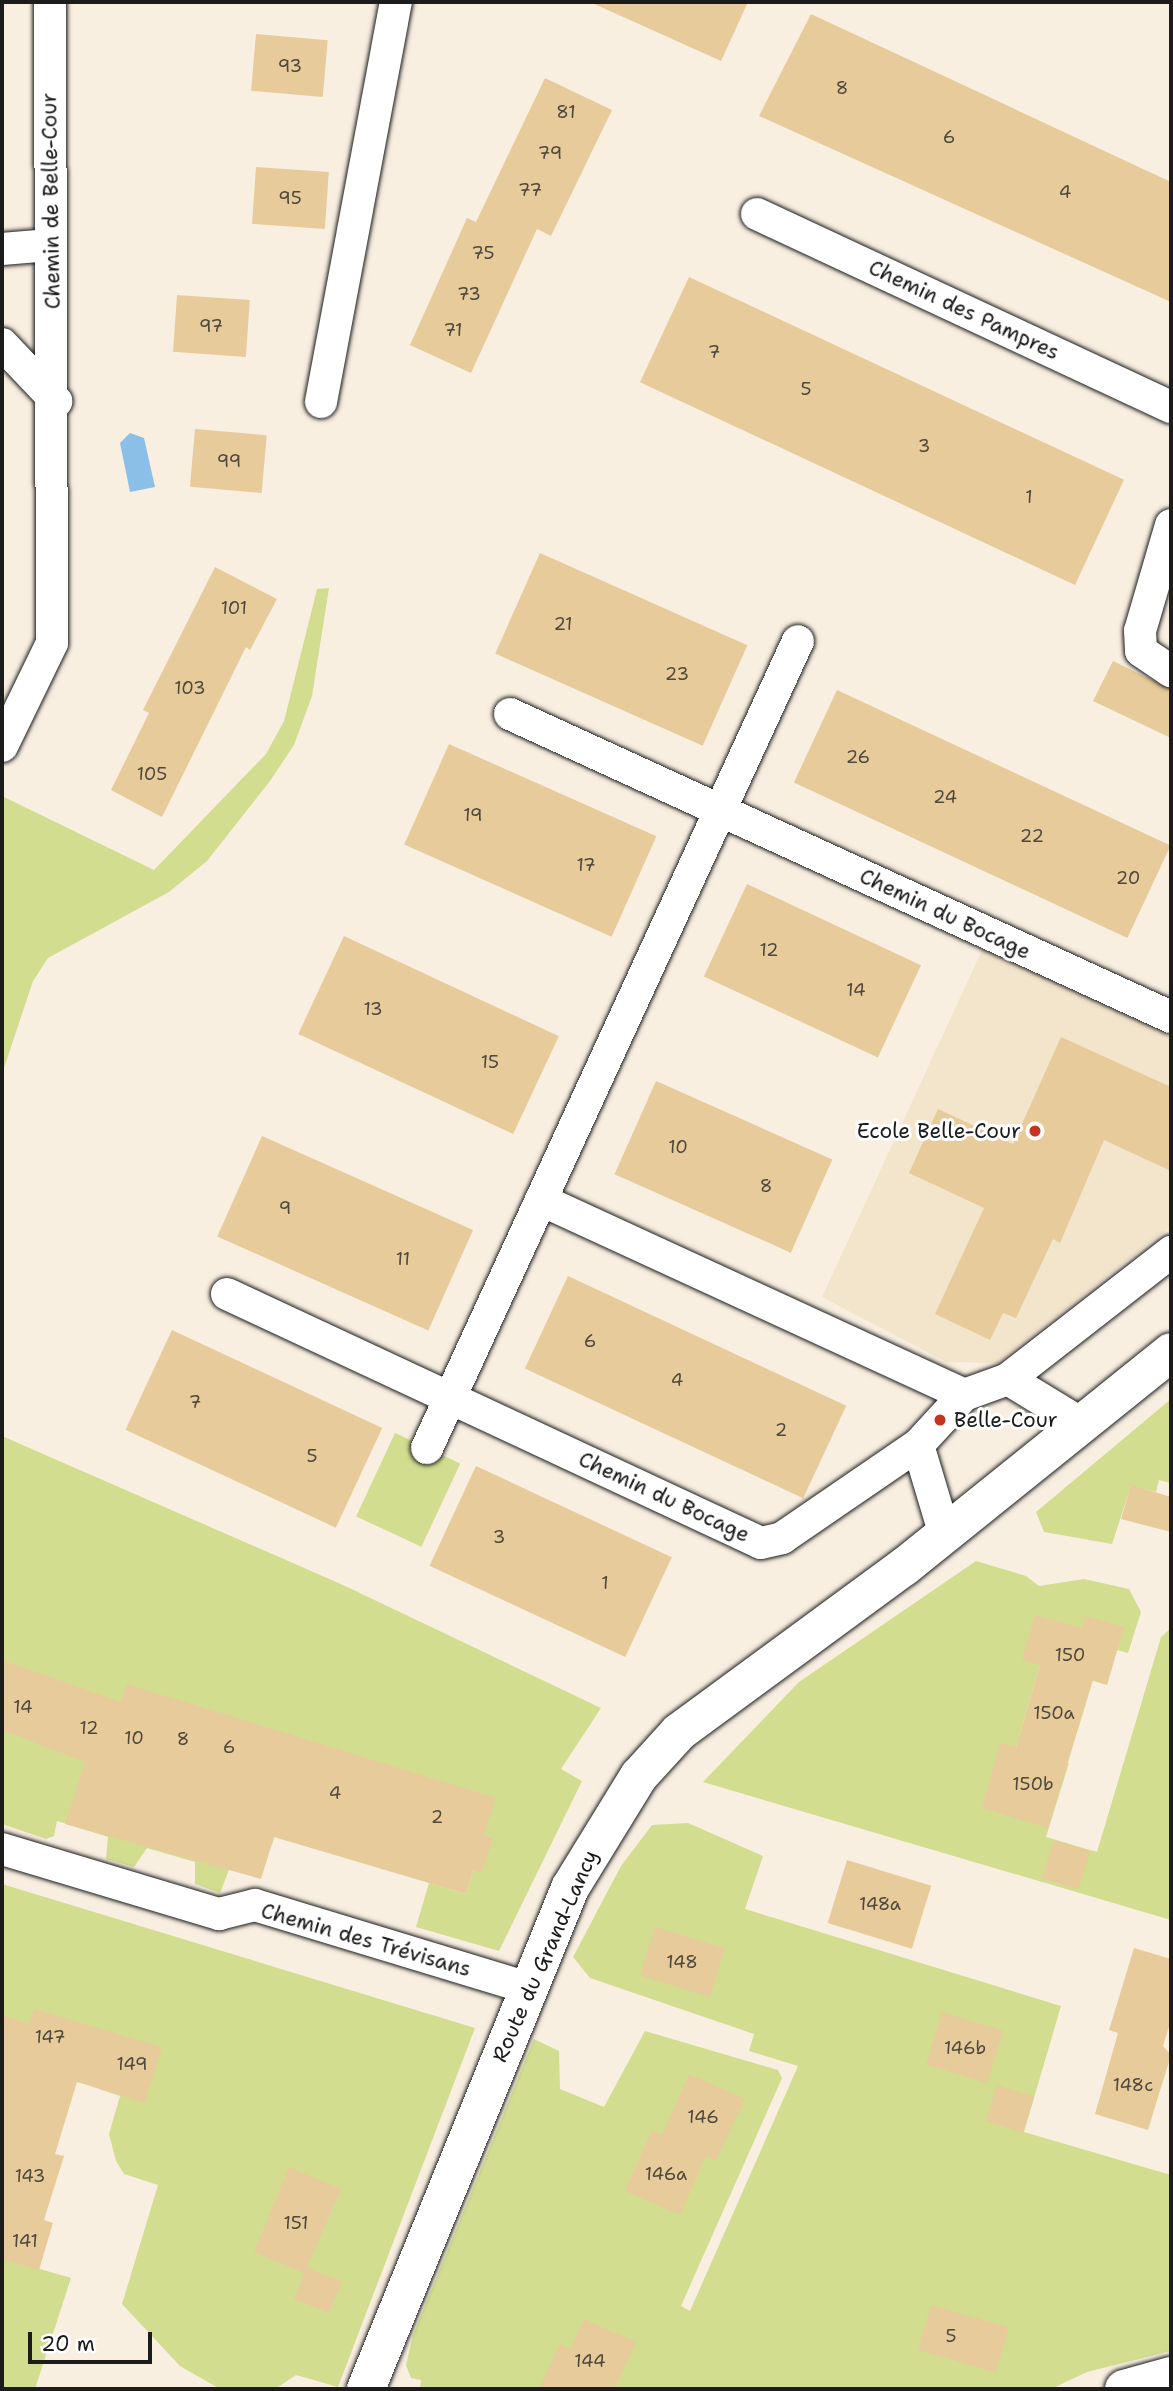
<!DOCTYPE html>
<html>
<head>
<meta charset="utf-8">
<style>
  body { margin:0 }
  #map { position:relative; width:1173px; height:2391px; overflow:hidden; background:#f8efe1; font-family:"Shantell Sans",sans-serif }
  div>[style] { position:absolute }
  .built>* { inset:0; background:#f3e4cc }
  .green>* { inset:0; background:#d2dd90; transform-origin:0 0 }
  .water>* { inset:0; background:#8bbfe8 }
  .building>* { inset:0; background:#e7cb9b; transform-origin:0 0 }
  .roads { filter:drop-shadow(0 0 2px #1c1c1c) drop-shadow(0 0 2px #1c1c1c) }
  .street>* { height:32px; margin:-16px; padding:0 16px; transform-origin:16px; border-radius:16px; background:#fff }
  .secondary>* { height:38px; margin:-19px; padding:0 19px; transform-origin:19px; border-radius:19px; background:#fff }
  .dots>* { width:19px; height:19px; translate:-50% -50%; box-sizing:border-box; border:4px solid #fff; border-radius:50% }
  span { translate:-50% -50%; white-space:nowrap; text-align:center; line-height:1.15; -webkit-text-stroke:6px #fff; paint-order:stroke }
  .number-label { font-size:18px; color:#4f483c }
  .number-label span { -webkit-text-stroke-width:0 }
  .street-label { font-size:21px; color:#1c1c1c }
  .poi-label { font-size:21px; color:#1c1c1c }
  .right { translate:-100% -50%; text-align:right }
  .left { translate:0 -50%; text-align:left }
  .frame { position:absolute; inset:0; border:4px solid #1c1c1c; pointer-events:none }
  .scale { position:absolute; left:28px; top:2332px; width:124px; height:32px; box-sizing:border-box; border:4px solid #1c1c1c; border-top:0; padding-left:9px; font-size:21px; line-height:24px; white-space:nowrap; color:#1c1c1c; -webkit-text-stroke:5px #fff; paint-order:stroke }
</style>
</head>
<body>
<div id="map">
  <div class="built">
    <div style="clip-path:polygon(982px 950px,1171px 1037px,1171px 1226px,998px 1363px,946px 1362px,822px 1297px)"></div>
  </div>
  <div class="green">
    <div style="clip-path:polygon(329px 588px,312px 696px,294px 745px,270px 781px,207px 861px,169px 892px,48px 958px,33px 981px,2px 1074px,2px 796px,154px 870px,266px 754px,284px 721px,317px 589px)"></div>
    <div style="clip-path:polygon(1171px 1399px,1171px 1483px,1159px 1480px,1156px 1492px,1131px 1486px,1112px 1544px,1044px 1532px,1036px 1512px)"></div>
    <div style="left:395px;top:1433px;width:72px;height:92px;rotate:25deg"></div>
    <div style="clip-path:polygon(2px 1436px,343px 1585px,601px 1708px,561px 1769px,582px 1781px,499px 1951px,416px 1927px,429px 1883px,466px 1894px,473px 1870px,482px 1872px,492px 1838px,484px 1835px,282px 1812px,272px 1845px,242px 1836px,220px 1893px,195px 1884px,195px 1862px,147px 1848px,134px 1867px,106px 1859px,108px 1837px,83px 1829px,57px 1821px,54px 1836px,46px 1839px,2px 1824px)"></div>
    <div style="clip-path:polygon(976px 1561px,1026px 1576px,1039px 1586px,1084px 1579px,1129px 1589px,1141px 1612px,1128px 1653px,1117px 1650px,1107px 1685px,1040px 1665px,1016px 1747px,1069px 1763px,1046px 1837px,1097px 1852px,1161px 1637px,1171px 1628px,1171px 1920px,703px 1782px,799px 1682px)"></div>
    <div style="clip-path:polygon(688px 1823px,763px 1856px,745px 1909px,1061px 2006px,1024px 2132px,1171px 2175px,1171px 2351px,1087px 2372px,1051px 2389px,420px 2389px,421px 2380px,411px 2378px,406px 2365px,413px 2335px,534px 2039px,559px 2051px,560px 2089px,604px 2107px,645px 2031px,778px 2070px,782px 2078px,681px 2306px,690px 2311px,798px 2066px,749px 2051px,754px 2034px,590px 1978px,573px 1957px,621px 1866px,652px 1825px)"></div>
    <div style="clip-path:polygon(2px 1884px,475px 2028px,338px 2387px,296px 2375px,275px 2389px,220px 2389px,180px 2366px,122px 2304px,158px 2185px,124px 2174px,116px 2161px,109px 2134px,120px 2096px,99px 2089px,101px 2080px,65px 2069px,37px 2093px,2px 2084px)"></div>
    <div style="clip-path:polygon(2px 2258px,71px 2278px,35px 2389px,2px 2389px)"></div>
  </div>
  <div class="water">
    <div style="clip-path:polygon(130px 433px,144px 438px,155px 487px,130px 492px,120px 443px)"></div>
  </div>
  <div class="building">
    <div style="clip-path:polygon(590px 2px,748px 2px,721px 61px)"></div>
    <div style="clip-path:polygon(811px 14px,1171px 182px,1171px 302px,759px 116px)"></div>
    <div style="left:256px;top:34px;width:72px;height:57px;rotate:5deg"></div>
    <div style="clip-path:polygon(545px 78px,612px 110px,551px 236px,537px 229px,471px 373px,410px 345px,467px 218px,476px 222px)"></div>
    <div style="left:256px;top:167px;width:73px;height:57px;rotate:4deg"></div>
    <div style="left:689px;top:277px;width:480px;height:116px;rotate:25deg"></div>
    <div style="left:177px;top:295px;width:73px;height:57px;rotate:4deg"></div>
    <div style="left:195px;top:429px;width:72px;height:58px;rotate:5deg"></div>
    <div style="left:540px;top:553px;width:227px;height:110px;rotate:24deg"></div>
    <div style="clip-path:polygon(215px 567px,277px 599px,250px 650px,246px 647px,162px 817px,111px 790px,149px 713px,143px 710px)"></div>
    <div style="clip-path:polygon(1113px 661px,1171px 689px,1171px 738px,1093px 701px)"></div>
    <div style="left:837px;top:690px;width:368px;height:102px;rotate:25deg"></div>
    <div style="left:449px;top:744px;width:227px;height:110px;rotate:24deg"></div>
    <div style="left:747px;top:884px;width:192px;height:102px;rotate:25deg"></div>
    <div style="left:344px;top:936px;width:237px;height:108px;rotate:25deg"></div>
    <div style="clip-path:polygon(1061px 1037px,1171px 1087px,1171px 1171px,1104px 1140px,1060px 1243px,1053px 1239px,1016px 1318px,1003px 1313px,990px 1340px,935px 1314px,984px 1208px,909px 1173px,938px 1109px,1013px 1144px)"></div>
    <div style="left:656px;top:1081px;width:193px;height:102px;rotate:24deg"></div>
    <div style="left:262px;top:1136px;width:231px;height:110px;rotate:24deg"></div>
    <div style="left:568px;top:1276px;width:307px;height:102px;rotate:25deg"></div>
    <div style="left:172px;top:1330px;width:232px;height:110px;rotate:25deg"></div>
    <div style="left:476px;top:1466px;width:216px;height:110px;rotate:25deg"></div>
    <div style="clip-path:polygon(1131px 1485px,1171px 1497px,1171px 1532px,1121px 1519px)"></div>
    <div style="clip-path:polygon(1035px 1615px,1082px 1628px,1085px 1616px,1124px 1627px,1107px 1685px,1093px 1680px,1048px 1828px,982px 1808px,1000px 1743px,1016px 1747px,1040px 1665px,1022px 1660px)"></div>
    <div style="clip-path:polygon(2px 1660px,121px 1702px,127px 1684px,496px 1798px,484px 1835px,493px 1838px,482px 1873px,473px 1870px,466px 1894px,274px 1837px,261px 1879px,65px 1824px,85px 1762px,2px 1730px)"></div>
    <div style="left:1054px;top:1840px;width:38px;height:40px;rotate:17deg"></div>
    <div style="left:847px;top:1860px;width:88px;height:66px;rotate:17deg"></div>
    <div style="left:655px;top:1927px;width:73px;height:51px;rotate:17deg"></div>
    <div style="clip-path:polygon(1134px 1948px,1171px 1959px,1171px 2020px,1163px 2046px,1171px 2055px,1148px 2130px,1095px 2114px,1118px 2033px,1109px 2030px)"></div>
    <div style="clip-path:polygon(34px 2009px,162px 2047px,145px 2103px,77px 2082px,55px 2154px,64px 2156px,44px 2220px,53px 2223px,39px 2270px,2px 2259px,2px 2015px,29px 2024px)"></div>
    <div style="left:942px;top:2012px;width:64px;height:55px;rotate:17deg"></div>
    <div style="clip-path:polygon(689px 2074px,745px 2099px,716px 2161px,706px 2156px,680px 2215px,625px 2191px,652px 2130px,662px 2135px)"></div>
    <div style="left:997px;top:2085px;width:39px;height:38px;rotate:17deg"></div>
    <div style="clip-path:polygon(289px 2167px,341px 2189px,307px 2268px,342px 2281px,329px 2313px,294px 2299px,304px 2273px,254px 2252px)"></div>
    <div style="left:931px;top:2305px;width:81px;height:47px;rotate:16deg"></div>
    <div style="clip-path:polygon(584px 2319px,636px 2342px,614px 2389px,539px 2389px,560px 2344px,571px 2349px)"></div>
  </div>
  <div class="roads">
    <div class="street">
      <div style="left:757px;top:214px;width:457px;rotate:25deg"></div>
      <div style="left:2px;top:249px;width:48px;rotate:-4.8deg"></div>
      <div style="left:2px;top:344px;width:79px;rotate:46.5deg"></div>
      <div style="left:321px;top:402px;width:407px;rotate:-79.4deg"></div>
      <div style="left:1171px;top:525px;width:110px;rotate:106.3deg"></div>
      <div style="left:1140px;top:631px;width:20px;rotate:87deg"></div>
      <div style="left:1141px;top:651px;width:36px;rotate:34deg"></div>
      <div style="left:510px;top:714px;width:727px;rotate:24.63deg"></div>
      <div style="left:2px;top:746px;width:114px;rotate:-64.1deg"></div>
      <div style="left:52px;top:643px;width:641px;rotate:-90.18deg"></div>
      <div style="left:541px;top:1200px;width:466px;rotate:24.7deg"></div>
      <div style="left:227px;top:1294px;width:589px;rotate:25deg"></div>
      <div style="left:761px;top:1543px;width:22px;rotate:-13deg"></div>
      <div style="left:782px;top:1538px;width:165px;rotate:-34.4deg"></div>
      <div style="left:918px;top:1445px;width:68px;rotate:-47.4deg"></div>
      <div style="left:964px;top:1395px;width:47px;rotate:-20deg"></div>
      <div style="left:1008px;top:1379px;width:207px;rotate:-37.9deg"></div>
      <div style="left:1008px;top:1379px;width:84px;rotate:31.4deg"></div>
      <div style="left:918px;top:1445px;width:94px;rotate:73.3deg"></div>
      <div style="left:427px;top:1448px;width:888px;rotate:-65.31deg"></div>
      <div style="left:2px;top:1849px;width:227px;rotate:16.7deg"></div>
      <div style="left:219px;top:1914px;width:37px;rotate:-14deg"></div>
      <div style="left:255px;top:1905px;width:285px;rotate:16.9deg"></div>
    </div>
    <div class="secondary">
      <div style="left:366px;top:2389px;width:541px;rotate:-67.84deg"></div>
      <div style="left:570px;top:1888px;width:132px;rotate:-58.4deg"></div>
      <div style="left:639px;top:1776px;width:59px;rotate:-47.7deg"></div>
      <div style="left:679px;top:1732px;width:279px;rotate:-36.3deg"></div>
      <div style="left:904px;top:1567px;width:343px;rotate:-38.8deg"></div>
      <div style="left:1124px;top:2389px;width:49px;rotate:-15.5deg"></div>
    </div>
  </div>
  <div class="dots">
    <div style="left:1035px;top:1131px;background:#c8321e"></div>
    <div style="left:940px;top:1420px;background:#c8321e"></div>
  </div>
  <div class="number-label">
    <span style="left:290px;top:66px">93</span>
    <span style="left:842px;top:88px">8</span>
    <span style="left:566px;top:112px">81</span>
    <span style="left:949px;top:137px">6</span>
    <span style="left:550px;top:153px">79</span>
    <span style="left:530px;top:190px">77</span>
    <span style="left:1065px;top:192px">4</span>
    <span style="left:290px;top:198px">95</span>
    <span style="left:483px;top:253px">75</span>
    <span style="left:469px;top:294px">73</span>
    <span style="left:211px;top:326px">97</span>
    <span style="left:453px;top:330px">71</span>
    <span style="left:714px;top:352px">7</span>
    <span style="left:806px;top:389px">5</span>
    <span style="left:924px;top:446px">3</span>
    <span style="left:229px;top:461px">99</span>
    <span style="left:1029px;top:497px">1</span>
    <span style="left:234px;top:608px">101</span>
    <span style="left:563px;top:624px">21</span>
    <span style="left:677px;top:674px">23</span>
    <span style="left:190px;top:688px">103</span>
    <span style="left:858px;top:757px">26</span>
    <span style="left:152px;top:774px">105</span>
    <span style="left:945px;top:797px">24</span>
    <span style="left:473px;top:815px">19</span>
    <span style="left:1032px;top:836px">22</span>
    <span style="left:586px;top:865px">17</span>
    <span style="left:1128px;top:878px">20</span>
    <span style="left:769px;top:950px">12</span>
    <span style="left:856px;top:990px">14</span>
    <span style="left:373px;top:1009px">13</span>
    <span style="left:490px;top:1062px">15</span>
    <span style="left:678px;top:1147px">10</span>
    <span style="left:766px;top:1186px">8</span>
    <span style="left:285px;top:1208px">9</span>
    <span style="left:403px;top:1259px">11</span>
    <span style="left:590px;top:1341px">6</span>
    <span style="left:677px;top:1380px">4</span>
    <span style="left:195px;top:1402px">7</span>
    <span style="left:781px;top:1430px">2</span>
    <span style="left:312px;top:1456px">5</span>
    <span style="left:499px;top:1537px">3</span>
    <span style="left:605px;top:1583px">1</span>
    <span style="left:1070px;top:1655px">150</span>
    <span style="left:23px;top:1707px">14</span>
    <span style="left:1054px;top:1713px">150a</span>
    <span style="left:89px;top:1728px">12</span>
    <span style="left:134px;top:1738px">10</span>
    <span style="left:183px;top:1739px">8</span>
    <span style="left:229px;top:1747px">6</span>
    <span style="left:1033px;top:1784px">150b</span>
    <span style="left:335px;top:1793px">4</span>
    <span style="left:437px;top:1817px">2</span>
    <span style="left:880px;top:1904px">148a</span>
    <span style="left:682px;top:1962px">148</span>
    <span style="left:50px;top:2037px">147</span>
    <span style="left:965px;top:2048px">146b</span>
    <span style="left:132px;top:2064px">149</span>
    <span style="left:1133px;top:2085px">148c</span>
    <span style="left:703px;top:2117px">146</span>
    <span style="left:666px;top:2174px">146a</span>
    <span style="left:30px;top:2176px">143</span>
    <span style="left:296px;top:2223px">151</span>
    <span style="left:25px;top:2241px">141</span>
    <span style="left:951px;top:2336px">5</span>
    <span style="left:590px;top:2361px">144</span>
  </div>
  <div class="street-label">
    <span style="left:51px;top:201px;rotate:-91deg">Chemin de Belle-Cour</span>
    <span style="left:964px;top:310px;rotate:25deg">Chemin des Pampres</span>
    <span style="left:945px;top:914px;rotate:25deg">Chemin du Bocage</span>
    <span style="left:664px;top:1497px;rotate:25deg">Chemin du Bocage</span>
    <span style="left:366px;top:1940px;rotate:16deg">Chemin des Trévisans</span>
    <span style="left:545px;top:1956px;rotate:-66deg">Route du Grand-Lancy</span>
  </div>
  <div class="poi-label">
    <span class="right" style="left:1021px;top:1131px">Ecole Belle-Cour</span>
    <span class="left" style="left:954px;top:1420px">Belle-Cour</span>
  </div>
  <div class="frame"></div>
  <div class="scale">20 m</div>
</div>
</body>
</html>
